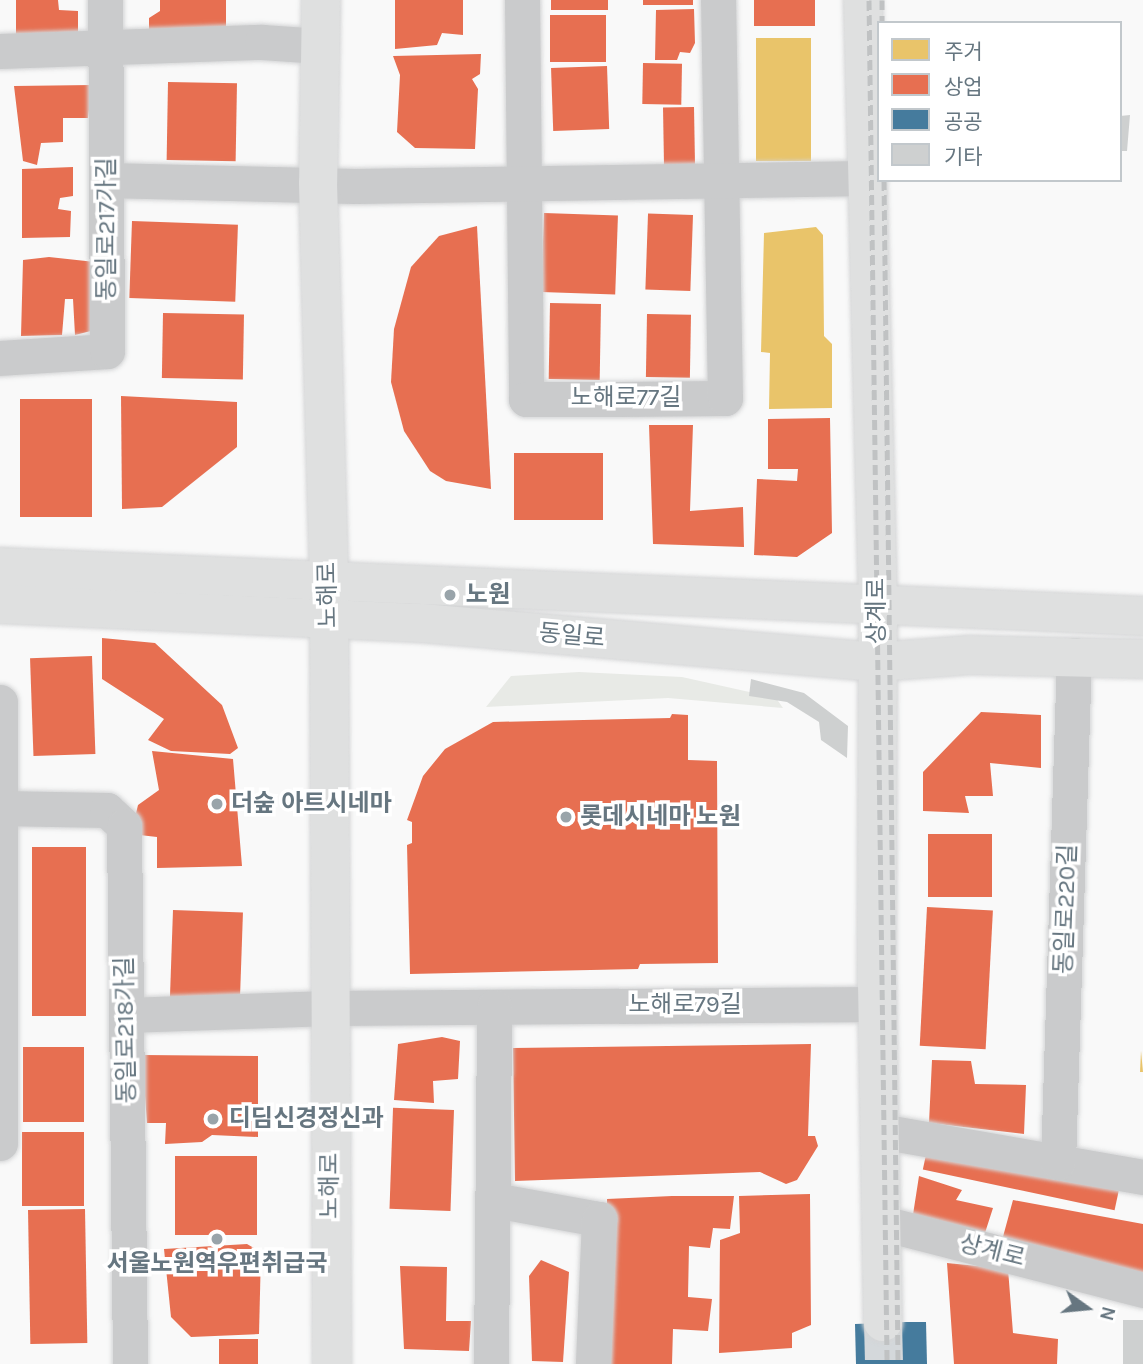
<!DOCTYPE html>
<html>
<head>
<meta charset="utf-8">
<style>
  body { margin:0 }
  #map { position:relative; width:1143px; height:1364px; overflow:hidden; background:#f9f9f9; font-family:Karla,"Noto Sans KR",sans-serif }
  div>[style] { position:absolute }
  .green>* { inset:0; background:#e8eae6 }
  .homes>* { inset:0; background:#e9c46a; transform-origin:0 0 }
  .shops>* { inset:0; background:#e76f51; transform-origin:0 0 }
  .public>* { inset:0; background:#457b9d }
  .building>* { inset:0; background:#ced0d0; transform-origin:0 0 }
  .major-tunnel>* { height:38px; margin-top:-19px; transform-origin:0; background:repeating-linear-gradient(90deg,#d4d8db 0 38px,transparent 0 57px) }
  .roads { filter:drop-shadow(0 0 2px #d4d5d6) drop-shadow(0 0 2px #d4d5d6) }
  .minor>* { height:35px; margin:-17.5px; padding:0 17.5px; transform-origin:17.5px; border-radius:17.5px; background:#cacbcc }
  .major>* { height:38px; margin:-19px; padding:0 19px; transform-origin:19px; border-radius:19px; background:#dfe0e0 }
  .rail>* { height:5px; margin-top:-2.5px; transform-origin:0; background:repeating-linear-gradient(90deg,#c0c2c3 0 10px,transparent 0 15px) }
  .dots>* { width:19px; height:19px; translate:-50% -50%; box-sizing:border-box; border:4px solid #fff; border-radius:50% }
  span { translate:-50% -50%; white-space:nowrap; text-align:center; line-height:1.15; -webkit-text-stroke:7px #fff; paint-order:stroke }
  .street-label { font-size:24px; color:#667680 }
  .poi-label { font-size:24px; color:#667680; font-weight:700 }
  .left { translate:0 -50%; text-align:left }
  .legend { position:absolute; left:877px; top:21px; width:245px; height:161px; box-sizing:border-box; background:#fff; border:2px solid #c2c8cc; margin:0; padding:9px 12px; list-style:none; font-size:21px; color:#667680 }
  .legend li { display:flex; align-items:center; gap:14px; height:35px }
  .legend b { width:35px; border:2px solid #c2c8cc }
  .north { position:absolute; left:1052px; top:1273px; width:70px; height:70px; -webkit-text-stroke:5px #fff; paint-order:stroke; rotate:105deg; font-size:19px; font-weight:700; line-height:28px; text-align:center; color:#667680 }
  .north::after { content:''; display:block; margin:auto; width:24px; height:32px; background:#667680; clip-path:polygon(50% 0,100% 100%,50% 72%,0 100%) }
</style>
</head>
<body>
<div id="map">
  <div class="green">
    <div style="clip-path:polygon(579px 672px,682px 677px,776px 698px,783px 708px,668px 698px,486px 707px,511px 676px)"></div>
  </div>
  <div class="homes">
    <div style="left:811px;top:38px;width:123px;height:55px;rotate:90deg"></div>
    <div style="clip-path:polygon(816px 227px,823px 235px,824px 336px,832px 344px,832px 408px,769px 409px,770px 353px,761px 352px,764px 233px)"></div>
    <div style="clip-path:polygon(1141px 1051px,1143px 1072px,1140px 1072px)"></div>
  </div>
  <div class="shops">
    <div style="clip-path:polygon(16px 0,58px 0,59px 10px,78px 11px,78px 34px,16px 34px)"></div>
    <div style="clip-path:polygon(160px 0,226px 0,226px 31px,149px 31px,149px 18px,160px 11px)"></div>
    <div style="clip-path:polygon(395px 0,463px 0,463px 35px,442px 33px,437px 45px,395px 49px)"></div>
    <div style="left:551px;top:0;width:57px;height:10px"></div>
    <div style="left:643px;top:0;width:50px;height:5px"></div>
    <div style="left:754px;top:0;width:61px;height:26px"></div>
    <div style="clip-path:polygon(694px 9px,695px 43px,690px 53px,680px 52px,677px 60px,655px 60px,656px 10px)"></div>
    <div style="left:550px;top:15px;width:56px;height:47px"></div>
    <div style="clip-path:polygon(481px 54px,480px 74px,472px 79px,478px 89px,475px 149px,415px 148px,397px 132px,400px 75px,393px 56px)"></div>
    <div style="left:643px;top:63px;width:39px;height:41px;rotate:1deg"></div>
    <div style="left:607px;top:66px;width:63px;height:56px;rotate:88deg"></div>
    <div style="left:168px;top:82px;width:69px;height:78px;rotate:1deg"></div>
    <div style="clip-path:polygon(92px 85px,88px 118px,63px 118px,63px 142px,41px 143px,37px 165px,23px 161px,14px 86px)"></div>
    <div style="left:694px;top:107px;width:58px;height:31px;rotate:89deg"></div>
    <div style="clip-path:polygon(73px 167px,73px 196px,60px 198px,58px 209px,71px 211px,70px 237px,22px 238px,22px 169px)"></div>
    <div style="left:544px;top:213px;width:74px;height:79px;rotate:2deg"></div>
    <div style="left:693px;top:215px;width:76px;height:45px;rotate:92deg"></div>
    <div style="left:132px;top:221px;width:106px;height:77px;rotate:2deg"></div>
    <div style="clip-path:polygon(477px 226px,491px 489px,446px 481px,430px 471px,404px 431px,391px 382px,394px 329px,411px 267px,439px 236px)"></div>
    <div style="clip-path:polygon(49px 257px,95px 262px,95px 330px,75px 335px,73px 299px,65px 299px,62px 335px,21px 336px,23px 260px)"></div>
    <div style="left:601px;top:304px;width:76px;height:51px;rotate:91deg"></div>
    <div style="left:163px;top:313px;width:81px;height:65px;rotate:1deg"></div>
    <div style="left:647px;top:314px;width:44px;height:63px;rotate:1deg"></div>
    <div style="clip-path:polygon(121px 396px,237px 402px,237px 447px,162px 507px,122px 509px)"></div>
    <div style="left:92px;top:399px;width:118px;height:72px;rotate:90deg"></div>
    <div style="clip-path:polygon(830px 418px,832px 533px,797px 557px,754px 555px,757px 479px,797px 481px,798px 469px,768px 469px,768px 419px)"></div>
    <div style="clip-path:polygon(649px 425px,693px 425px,690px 511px,743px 507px,744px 547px,653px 544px)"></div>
    <div style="left:514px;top:453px;width:89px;height:67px"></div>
    <div style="clip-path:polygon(102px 638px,155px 643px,222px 705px,238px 748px,230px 754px,171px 751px,148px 740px,164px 719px,102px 679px)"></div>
    <div style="left:92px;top:656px;width:98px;height:62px;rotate:88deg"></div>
    <div style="clip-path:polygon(981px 712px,1041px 715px,1041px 768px,990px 763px,993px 796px,965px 796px,969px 813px,923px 811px,923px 772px)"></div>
    <div style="clip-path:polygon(672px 714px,688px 715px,688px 760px,717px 761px,718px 963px,640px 964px,638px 969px,410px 974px,407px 845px,412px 843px,412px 822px,407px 820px,423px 776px,445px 749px,493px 722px,670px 718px)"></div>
    <div style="clip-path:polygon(152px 751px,233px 759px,242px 866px,157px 868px,157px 837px,131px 834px,138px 805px,159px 790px)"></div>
    <div style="left:928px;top:834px;width:64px;height:63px"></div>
    <div style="left:32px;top:847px;width:54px;height:169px"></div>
    <div style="left:927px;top:907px;width:66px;height:139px;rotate:3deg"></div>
    <div style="left:173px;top:910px;width:70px;height:89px;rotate:2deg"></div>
    <div style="clip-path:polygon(442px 1037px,460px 1041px,458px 1079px,433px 1081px,434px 1103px,394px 1100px,398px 1044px)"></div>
    <div style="clip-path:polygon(811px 1044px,808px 1136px,815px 1136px,818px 1146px,797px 1180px,786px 1184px,760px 1172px,515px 1181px,513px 1048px)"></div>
    <div style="left:84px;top:1047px;width:75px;height:61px;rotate:90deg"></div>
    <div style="clip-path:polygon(142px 1055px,258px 1056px,258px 1137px,212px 1135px,202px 1142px,165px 1144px,166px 1123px,147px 1123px)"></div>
    <div style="clip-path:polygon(932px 1060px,971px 1061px,975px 1084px,1026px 1085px,1024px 1134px,929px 1123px)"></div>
    <div style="left:454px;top:1110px;width:101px;height:61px;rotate:92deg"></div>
    <div style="left:22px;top:1132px;width:62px;height:74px"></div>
    <div style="left:927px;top:1150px;width:196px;height:20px;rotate:12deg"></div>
    <div style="left:257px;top:1156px;width:79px;height:82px;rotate:90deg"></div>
    <div style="clip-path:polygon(919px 1176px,962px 1190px,956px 1200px,993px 1208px,983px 1239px,912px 1221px)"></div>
    <div style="clip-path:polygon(810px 1194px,811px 1325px,792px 1333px,792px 1348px,719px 1353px,720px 1240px,740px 1233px,739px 1196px)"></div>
    <div style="clip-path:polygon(672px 1196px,734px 1196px,730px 1229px,713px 1228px,710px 1248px,689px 1246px,688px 1297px,712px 1299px,708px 1331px,673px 1329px,672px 1364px,605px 1364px,607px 1199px)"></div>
    <div style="clip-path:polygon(1013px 1200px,1143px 1224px,1143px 1279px,1001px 1244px)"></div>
    <div style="left:85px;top:1209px;width:134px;height:57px;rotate:89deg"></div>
    <div style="clip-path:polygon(247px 1244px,261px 1252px,259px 1334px,191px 1337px,171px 1317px,164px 1249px)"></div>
    <div style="clip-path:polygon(541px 1260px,569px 1272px,563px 1362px,532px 1361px,529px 1276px)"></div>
    <div style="clip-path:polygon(947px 1263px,1008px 1269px,1013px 1333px,1058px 1339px,1057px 1364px,954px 1364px)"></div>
    <div style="clip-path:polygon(400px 1266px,447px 1267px,446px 1321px,471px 1321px,469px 1351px,404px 1349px)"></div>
    <div style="left:258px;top:1339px;width:25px;height:39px;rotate:90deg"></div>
  </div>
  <div class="public">
    <div style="clip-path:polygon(906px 1322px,926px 1322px,927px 1364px,856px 1364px,855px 1324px)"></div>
  </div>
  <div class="building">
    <div style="clip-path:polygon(1130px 115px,1127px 151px,1120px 151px,1120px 116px)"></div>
    <div style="clip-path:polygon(751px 679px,804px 693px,848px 726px,847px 758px,821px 740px,819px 722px,787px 702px,749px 696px)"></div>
    <div style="left:1143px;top:1320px;width:44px;height:20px;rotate:90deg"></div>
  </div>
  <div class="major-tunnel">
    <div style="left:883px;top:1322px;width:42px;rotate:88.6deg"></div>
  </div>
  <div class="roads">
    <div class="minor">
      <div style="left:522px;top:0;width:399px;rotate:89.4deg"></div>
      <div style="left:526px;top:399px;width:92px"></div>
      <div style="left:618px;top:399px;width:107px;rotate:-0.5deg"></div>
      <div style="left:725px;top:398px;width:398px;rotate:-91deg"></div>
      <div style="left:0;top:51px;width:262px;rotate:-2deg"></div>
      <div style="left:262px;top:42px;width:59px;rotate:3.9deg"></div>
      <div style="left:106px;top:180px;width:249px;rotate:1.4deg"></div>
      <div style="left:355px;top:186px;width:512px;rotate:-0.9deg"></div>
      <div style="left:0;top:358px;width:107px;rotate:-3.7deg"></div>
      <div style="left:107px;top:351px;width:351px;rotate:-90.3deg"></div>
      <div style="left:0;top:702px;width:441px;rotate:90deg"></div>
      <div style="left:0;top:808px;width:107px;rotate:1.1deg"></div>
      <div style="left:107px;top:810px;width:23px;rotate:43deg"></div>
      <div style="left:124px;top:826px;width:538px;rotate:89.36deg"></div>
      <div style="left:126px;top:1015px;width:203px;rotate:-2deg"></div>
      <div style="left:329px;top:1008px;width:548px;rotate:-0.42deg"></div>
      <div style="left:880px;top:1131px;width:267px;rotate:9.9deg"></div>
      <div style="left:1058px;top:1162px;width:507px;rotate:-88.19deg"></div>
      <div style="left:494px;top:1200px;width:107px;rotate:10.3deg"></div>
      <div style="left:599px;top:1219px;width:145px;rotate:92.4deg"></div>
      <div style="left:882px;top:1223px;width:269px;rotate:14.4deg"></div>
      <div style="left:491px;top:1364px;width:357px;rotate:-89.5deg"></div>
    </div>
    <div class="major">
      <div style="left:321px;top:0;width:183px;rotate:90.9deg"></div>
      <div style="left:318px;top:183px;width:396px;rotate:88.4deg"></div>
      <div style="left:329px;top:579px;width:785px;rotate:89.78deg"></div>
      <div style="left:863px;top:0;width:607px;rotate:88.58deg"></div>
      <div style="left:878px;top:607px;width:375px;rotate:90.2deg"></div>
      <div style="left:877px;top:982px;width:340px;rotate:89deg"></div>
      <div style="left:0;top:567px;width:1144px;rotate:2.45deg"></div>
      <div style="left:0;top:604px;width:422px;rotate:2.6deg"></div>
      <div style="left:422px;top:623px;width:456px;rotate:4.9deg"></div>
      <div style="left:876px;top:662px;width:94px;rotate:-4.3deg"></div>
      <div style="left:970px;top:655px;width:173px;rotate:1.3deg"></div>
    </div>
  </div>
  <div class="rail">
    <div style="left:869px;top:0;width:1364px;rotate:89.24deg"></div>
    <div style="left:882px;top:0;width:23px;rotate:90deg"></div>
    <div style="left:884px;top:180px;width:1184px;rotate:89.32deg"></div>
  </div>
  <div class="dots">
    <div style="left:450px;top:595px;background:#99a4aa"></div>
    <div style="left:217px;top:804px;background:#99a4aa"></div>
    <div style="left:566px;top:817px;background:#99a4aa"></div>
    <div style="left:213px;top:1119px;background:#99a4aa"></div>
    <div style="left:217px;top:1239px;background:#99a4aa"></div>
  </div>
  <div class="street-label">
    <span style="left:107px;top:229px;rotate:-90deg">동일로217가길</span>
    <span style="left:626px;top:398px">노해로77길</span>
    <span style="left:328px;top:595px;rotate:-91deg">노해로</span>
    <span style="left:877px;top:611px;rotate:-90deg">상계로</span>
    <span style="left:572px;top:636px;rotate:5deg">동일로</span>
    <span style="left:1066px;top:909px;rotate:-88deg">동일로220길</span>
    <span style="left:685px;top:1005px">노해로79길</span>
    <span style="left:126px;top:1030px;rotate:-91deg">동일로218가길</span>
    <span style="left:330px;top:1186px;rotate:-90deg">노해로</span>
    <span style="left:992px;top:1251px;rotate:14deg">상계로</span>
  </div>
  <div class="poi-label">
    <span class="left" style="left:466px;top:595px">노원</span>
    <span class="left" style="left:231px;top:804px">더숲 아트시네마</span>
    <span class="left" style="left:580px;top:817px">롯데시네마 노원</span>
    <span class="left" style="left:229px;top:1119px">디딤신경정신과</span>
    <span style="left:217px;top:1264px">서울노원역우편취급국</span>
  </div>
  <ul class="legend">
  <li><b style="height:19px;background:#e9c46a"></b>주거</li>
  <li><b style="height:19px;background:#e76f51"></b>상업</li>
  <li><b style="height:19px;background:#457b9d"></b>공공</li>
  <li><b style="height:19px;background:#ced0d0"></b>기타</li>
  </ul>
  <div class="north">N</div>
</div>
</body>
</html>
